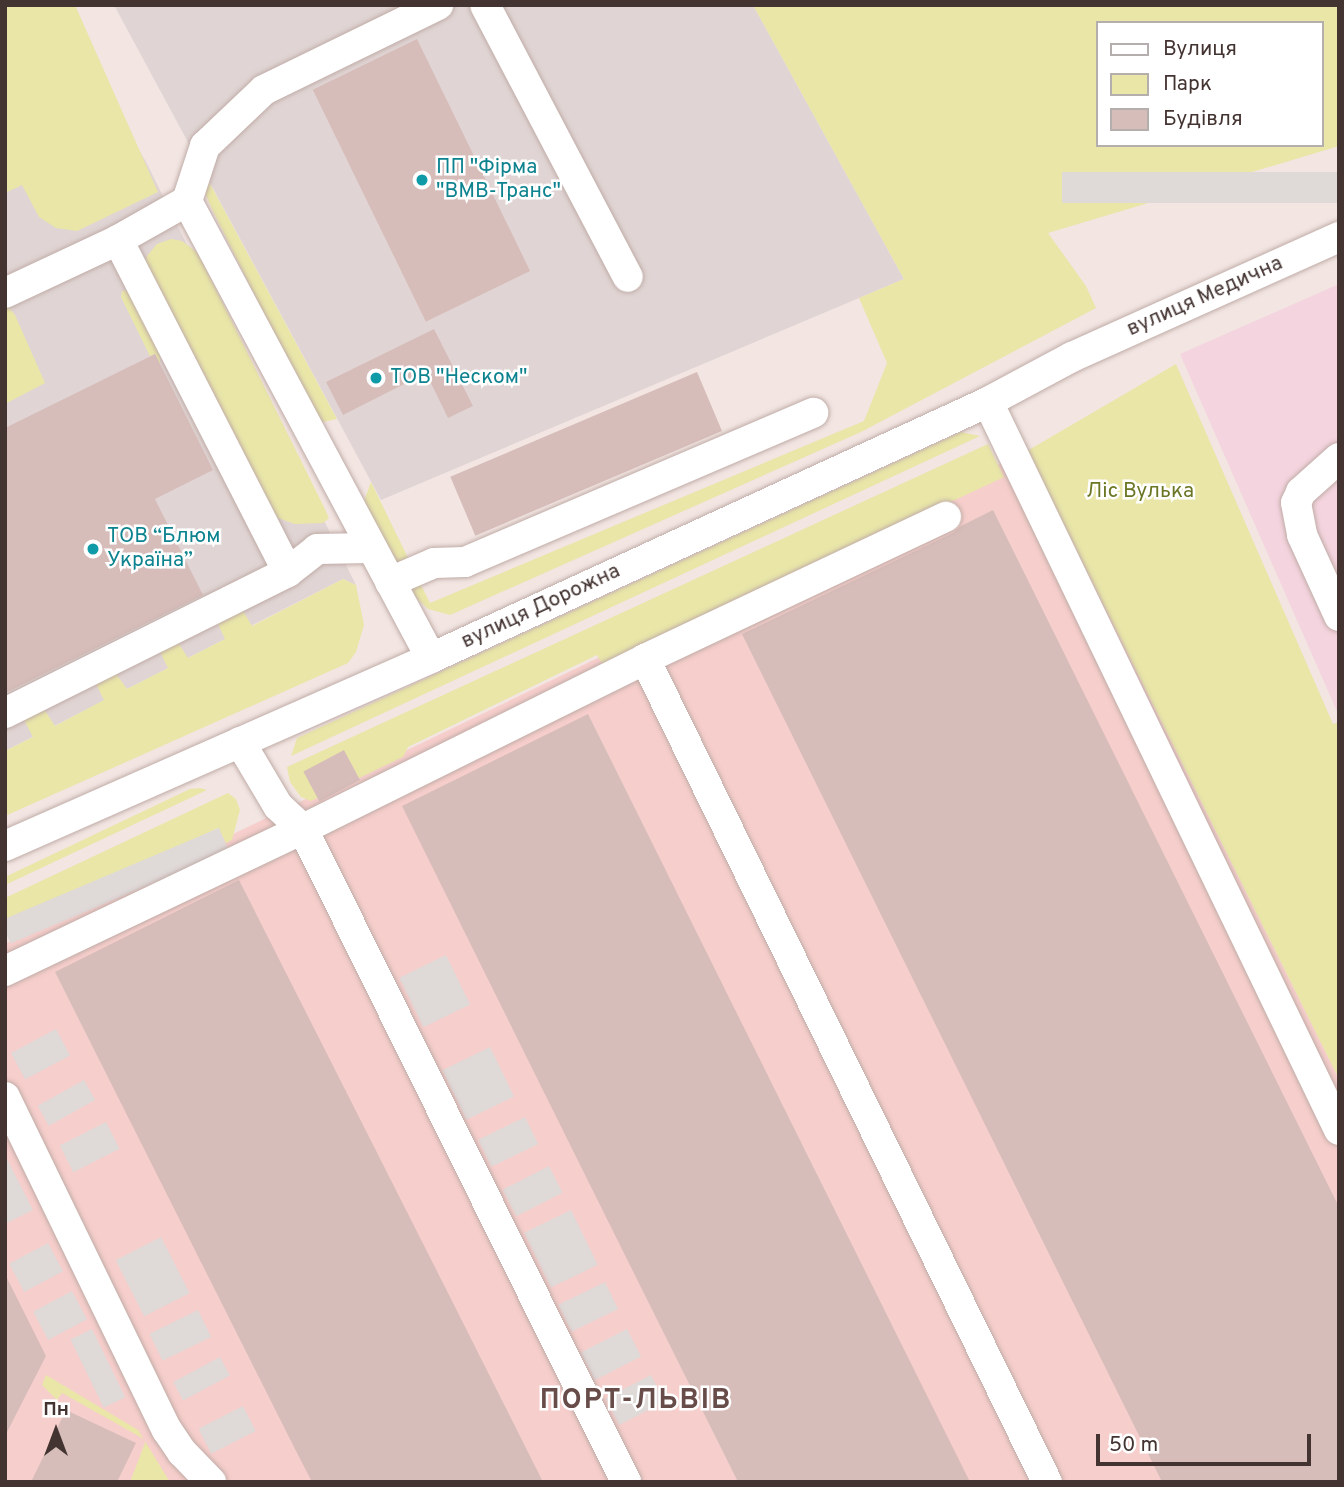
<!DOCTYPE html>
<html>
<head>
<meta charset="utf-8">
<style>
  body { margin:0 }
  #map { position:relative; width:1344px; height:1487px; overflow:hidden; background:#f2e5e2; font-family:Overpass,sans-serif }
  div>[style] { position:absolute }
  .commercial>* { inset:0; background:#f6cecb }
  .industrial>* { inset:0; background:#e0d5d4 }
  .medical>* { inset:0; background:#f4d4df }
  .green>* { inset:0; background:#e9e6a8 }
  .parking>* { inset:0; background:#dfd9d8; transform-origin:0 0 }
  .building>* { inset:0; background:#d7bdba; transform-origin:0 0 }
  .roads { filter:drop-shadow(0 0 2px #c0aca7) drop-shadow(0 0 2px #c0aca7) }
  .minor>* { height:30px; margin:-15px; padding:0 15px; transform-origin:15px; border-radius:15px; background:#fff }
  .dots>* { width:19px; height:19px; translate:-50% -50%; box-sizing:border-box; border:4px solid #fff; border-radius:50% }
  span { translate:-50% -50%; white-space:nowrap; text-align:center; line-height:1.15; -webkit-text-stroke:5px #fff; paint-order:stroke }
  .culture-label { font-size:21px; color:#0d838f }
  .left { translate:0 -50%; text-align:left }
  .street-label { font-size:21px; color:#433432 }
  .park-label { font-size:21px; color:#6c7724 }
  .district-label { font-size:28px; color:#674c49; font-weight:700; letter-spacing:2px }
  .frame { position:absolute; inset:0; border:7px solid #433432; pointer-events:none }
  .legend { position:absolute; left:1096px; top:21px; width:228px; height:126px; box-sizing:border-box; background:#fff; border:2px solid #b4aead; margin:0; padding:9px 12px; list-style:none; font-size:21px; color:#433432 }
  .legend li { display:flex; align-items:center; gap:14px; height:35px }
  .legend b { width:35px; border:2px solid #b4aead }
  .north { position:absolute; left:21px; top:1396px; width:70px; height:70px; -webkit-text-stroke:5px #fff; paint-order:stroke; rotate:0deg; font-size:19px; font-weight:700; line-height:28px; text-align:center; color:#433432 }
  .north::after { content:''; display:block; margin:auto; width:24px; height:32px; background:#433432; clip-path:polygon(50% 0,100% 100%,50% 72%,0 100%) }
  .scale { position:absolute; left:1096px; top:1434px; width:215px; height:32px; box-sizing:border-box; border:4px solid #433432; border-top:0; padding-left:9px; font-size:21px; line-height:24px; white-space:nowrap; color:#433432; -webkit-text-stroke:5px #fff; paint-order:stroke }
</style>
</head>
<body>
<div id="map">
  <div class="commercial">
    <div style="clip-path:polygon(1027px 451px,1339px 1079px,1339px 1482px,5px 1482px,5px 944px)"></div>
  </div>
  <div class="industrial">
    <div style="clip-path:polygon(114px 5px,753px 5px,904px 279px,381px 500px)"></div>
    <div style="clip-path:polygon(86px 58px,146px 162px,356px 585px,343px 579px,5px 751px,5px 100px)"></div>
  </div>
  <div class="medical">
    <div style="clip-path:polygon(1339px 284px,1339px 716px,1180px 354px)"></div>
  </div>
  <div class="green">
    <div style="clip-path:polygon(5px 5px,75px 5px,158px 192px,77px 231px,56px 228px,39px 217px,22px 185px,5px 193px)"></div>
    <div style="clip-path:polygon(evenodd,753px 5px,1339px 5px,1339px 146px,1048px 233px,1086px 286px,1096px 308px,861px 432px,450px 615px,428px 609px,405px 587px,418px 579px,430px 603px,864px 421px,887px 363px,859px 298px,904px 279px,753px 5px,1097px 23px,1321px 23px,1321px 145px,1097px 145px,1097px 23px)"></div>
    <div style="clip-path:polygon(202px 169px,337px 419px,318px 423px,210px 205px,202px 185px)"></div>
    <div style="clip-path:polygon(171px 239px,182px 241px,198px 253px,324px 507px,329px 518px,323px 523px,295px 524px,275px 517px,144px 269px,147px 256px,157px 244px)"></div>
    <div style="clip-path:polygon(128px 290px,160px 352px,160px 364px,155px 354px,150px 356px,121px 297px,122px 291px)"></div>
    <div style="clip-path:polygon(5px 303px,15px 315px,45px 383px,5px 404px)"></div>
    <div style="clip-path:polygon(1176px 364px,1333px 724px,1339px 722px,1339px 1079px,1027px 451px)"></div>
    <div style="clip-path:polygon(961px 432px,980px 436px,291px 756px,297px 738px)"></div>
    <div style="clip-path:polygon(988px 444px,1004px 477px,603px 665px,597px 655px,408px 747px,403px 757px,311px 801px,301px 797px,290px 782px,287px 767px)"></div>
    <div style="clip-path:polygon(371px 482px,410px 562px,391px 570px,366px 521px,364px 501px)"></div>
    <div style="clip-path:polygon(343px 579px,356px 585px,364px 625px,356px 652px,348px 663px,5px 816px,5px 751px,33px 737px,24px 720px,44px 709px,55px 726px,104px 700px,96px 684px,116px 674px,127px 689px,168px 668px,159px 650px,177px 641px,188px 658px,225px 639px,217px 622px,243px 611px,252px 626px)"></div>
    <div style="clip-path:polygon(200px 788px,207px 790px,5px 885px,5px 877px,190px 789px)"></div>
    <div style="clip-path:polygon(228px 793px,236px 799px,240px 810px,232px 840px,226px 843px,218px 828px,5px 930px,5px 898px)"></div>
    <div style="clip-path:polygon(46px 1375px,138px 1430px,170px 1482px,130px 1482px,145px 1443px,144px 1439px,62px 1393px,57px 1400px,42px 1385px)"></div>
  </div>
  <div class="parking">
    <div style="left:1339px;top:172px;width:31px;height:277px;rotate:90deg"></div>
    <div style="left:219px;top:828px;width:25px;height:237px;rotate:67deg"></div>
    <div style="left:446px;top:955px;width:55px;height:52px;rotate:64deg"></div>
    <div style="left:56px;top:1029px;width:30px;height:51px;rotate:62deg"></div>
    <div style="left:490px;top:1047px;width:55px;height:53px;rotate:64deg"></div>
    <div style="left:84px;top:1080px;width:23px;height:53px;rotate:61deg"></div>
    <div style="left:525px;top:1117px;width:30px;height:52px;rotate:64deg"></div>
    <div style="left:106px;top:1122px;width:30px;height:52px;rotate:63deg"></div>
    <div style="clip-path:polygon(5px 1155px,33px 1210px,5px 1224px)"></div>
    <div style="left:549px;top:1166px;width:30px;height:52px;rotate:63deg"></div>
    <div style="left:571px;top:1210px;width:61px;height:52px;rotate:64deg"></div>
    <div style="left:161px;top:1237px;width:63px;height:51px;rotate:63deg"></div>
    <div style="left:48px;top:1243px;width:32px;height:44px;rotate:62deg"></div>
    <div style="left:605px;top:1282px;width:30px;height:52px;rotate:64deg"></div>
    <div style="left:72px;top:1291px;width:32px;height:44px;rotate:62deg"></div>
    <div style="left:198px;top:1310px;width:30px;height:54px;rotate:64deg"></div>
    <div style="left:92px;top:1329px;width:76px;height:24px;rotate:64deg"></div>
    <div style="left:627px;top:1329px;width:31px;height:52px;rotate:63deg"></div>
    <div style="left:220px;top:1357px;width:21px;height:53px;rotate:62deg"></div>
    <div style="left:651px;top:1375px;width:30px;height:51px;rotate:63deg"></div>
    <div style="left:243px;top:1406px;width:28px;height:50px;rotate:63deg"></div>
  </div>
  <div class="building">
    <div style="left:417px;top:39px;width:258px;height:116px;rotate:64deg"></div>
    <div style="clip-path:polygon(434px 329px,473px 406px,448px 418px,426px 373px,343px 415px,326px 382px)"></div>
    <div style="clip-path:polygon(155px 354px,213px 470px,155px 499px,203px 595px,5px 693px,5px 428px)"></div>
    <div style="left:697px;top:372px;width:64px;height:268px;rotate:67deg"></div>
    <div style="clip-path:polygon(993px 510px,1339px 1207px,1339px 1482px,1162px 1482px,742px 634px,953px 533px,961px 526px)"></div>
    <div style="clip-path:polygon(588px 714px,970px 1482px,738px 1482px,593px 1191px,402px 806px)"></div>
    <div style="left:344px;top:750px;width:34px;height:46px;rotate:62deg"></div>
    <div style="clip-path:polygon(239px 880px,445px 1287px,543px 1482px,312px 1482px,296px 1451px,55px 972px)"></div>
    <div style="clip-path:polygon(5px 1274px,46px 1356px,5px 1436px)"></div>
    <div style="clip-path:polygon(66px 1410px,136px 1443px,117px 1482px,31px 1482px)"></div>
  </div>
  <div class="roads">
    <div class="minor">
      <div style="left:485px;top:5px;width:307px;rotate:62.3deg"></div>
      <div style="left:187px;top:201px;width:58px;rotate:-71.9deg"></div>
      <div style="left:205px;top:146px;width:81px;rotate:-43.5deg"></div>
      <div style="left:264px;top:90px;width:194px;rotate:-26deg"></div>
      <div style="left:118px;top:240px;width:373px;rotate:62.9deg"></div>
      <div style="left:5px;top:293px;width:125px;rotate:-25.1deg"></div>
      <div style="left:118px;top:240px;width:79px;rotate:-29.5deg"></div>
      <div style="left:187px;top:201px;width:518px;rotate:61.9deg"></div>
      <div style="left:988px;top:402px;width:808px;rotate:64.26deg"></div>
      <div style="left:1339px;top:458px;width:51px;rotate:138.2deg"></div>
      <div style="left:1301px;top:492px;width:12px;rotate:114deg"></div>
      <div style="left:1296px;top:503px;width:33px;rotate:79deg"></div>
      <div style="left:1302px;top:535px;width:89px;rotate:65.4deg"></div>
      <div style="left:390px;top:582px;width:48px;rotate:-23.4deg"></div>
      <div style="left:434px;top:563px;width:31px;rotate:-2deg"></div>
      <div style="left:465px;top:562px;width:379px;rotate:-23.2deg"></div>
      <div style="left:645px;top:659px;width:916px;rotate:63.97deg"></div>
      <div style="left:5px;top:713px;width:316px;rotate:-26.5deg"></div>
      <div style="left:288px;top:572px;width:37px;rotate:-38deg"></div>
      <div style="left:317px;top:549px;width:54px;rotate:-1.1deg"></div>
      <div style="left:240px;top:742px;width:74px;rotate:59.3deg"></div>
      <div style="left:278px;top:806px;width:34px;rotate:43deg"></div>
      <div style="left:303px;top:829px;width:729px;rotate:63.68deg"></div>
      <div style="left:5px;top:846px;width:466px;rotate:-23.8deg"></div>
      <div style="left:431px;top:658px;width:613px;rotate:-24.68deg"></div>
      <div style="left:988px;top:402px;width:95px;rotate:-28.2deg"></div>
      <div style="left:1072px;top:357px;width:293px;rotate:-24.2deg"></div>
      <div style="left:5px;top:971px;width:330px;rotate:-25.5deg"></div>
      <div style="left:303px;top:829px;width:382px;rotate:-26.4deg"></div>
      <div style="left:645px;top:659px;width:333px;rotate:-25.3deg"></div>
      <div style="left:5px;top:1097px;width:370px;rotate:64.1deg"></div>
      <div style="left:167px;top:1430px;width:27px;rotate:56deg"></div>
      <div style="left:182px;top:1452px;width:42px;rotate:46deg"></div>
    </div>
  </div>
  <div class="dots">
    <div style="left:422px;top:180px;background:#0f9aa8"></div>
    <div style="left:376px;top:378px;background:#0f9aa8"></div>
    <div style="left:93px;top:549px;background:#0f9aa8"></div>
  </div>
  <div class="culture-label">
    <span class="left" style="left:436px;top:180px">ПП "Фірма<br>"ВМВ-Транс"</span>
    <span class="left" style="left:390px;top:378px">ТОВ "Неском"</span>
    <span class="left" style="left:107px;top:549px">ТОВ “Блюм<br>Україна”</span>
  </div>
  <div class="street-label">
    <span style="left:1205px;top:297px;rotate:-24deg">вулиця Медична</span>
    <span style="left:541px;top:607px;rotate:-25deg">вулиця Дорожна</span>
  </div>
  <div class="park-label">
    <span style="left:1140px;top:492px">Ліс Вулька</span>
  </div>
  <div class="district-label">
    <span style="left:636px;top:1401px">ПОРТ-ЛЬВІВ</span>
  </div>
  <div class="frame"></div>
  <ul class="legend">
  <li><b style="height:9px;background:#fff"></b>Вулиця</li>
  <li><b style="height:19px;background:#e9e6a8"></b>Парк</li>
  <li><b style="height:19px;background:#d7bdba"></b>Будівля</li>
  </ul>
  <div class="north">Пн</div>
  <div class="scale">50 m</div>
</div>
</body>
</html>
